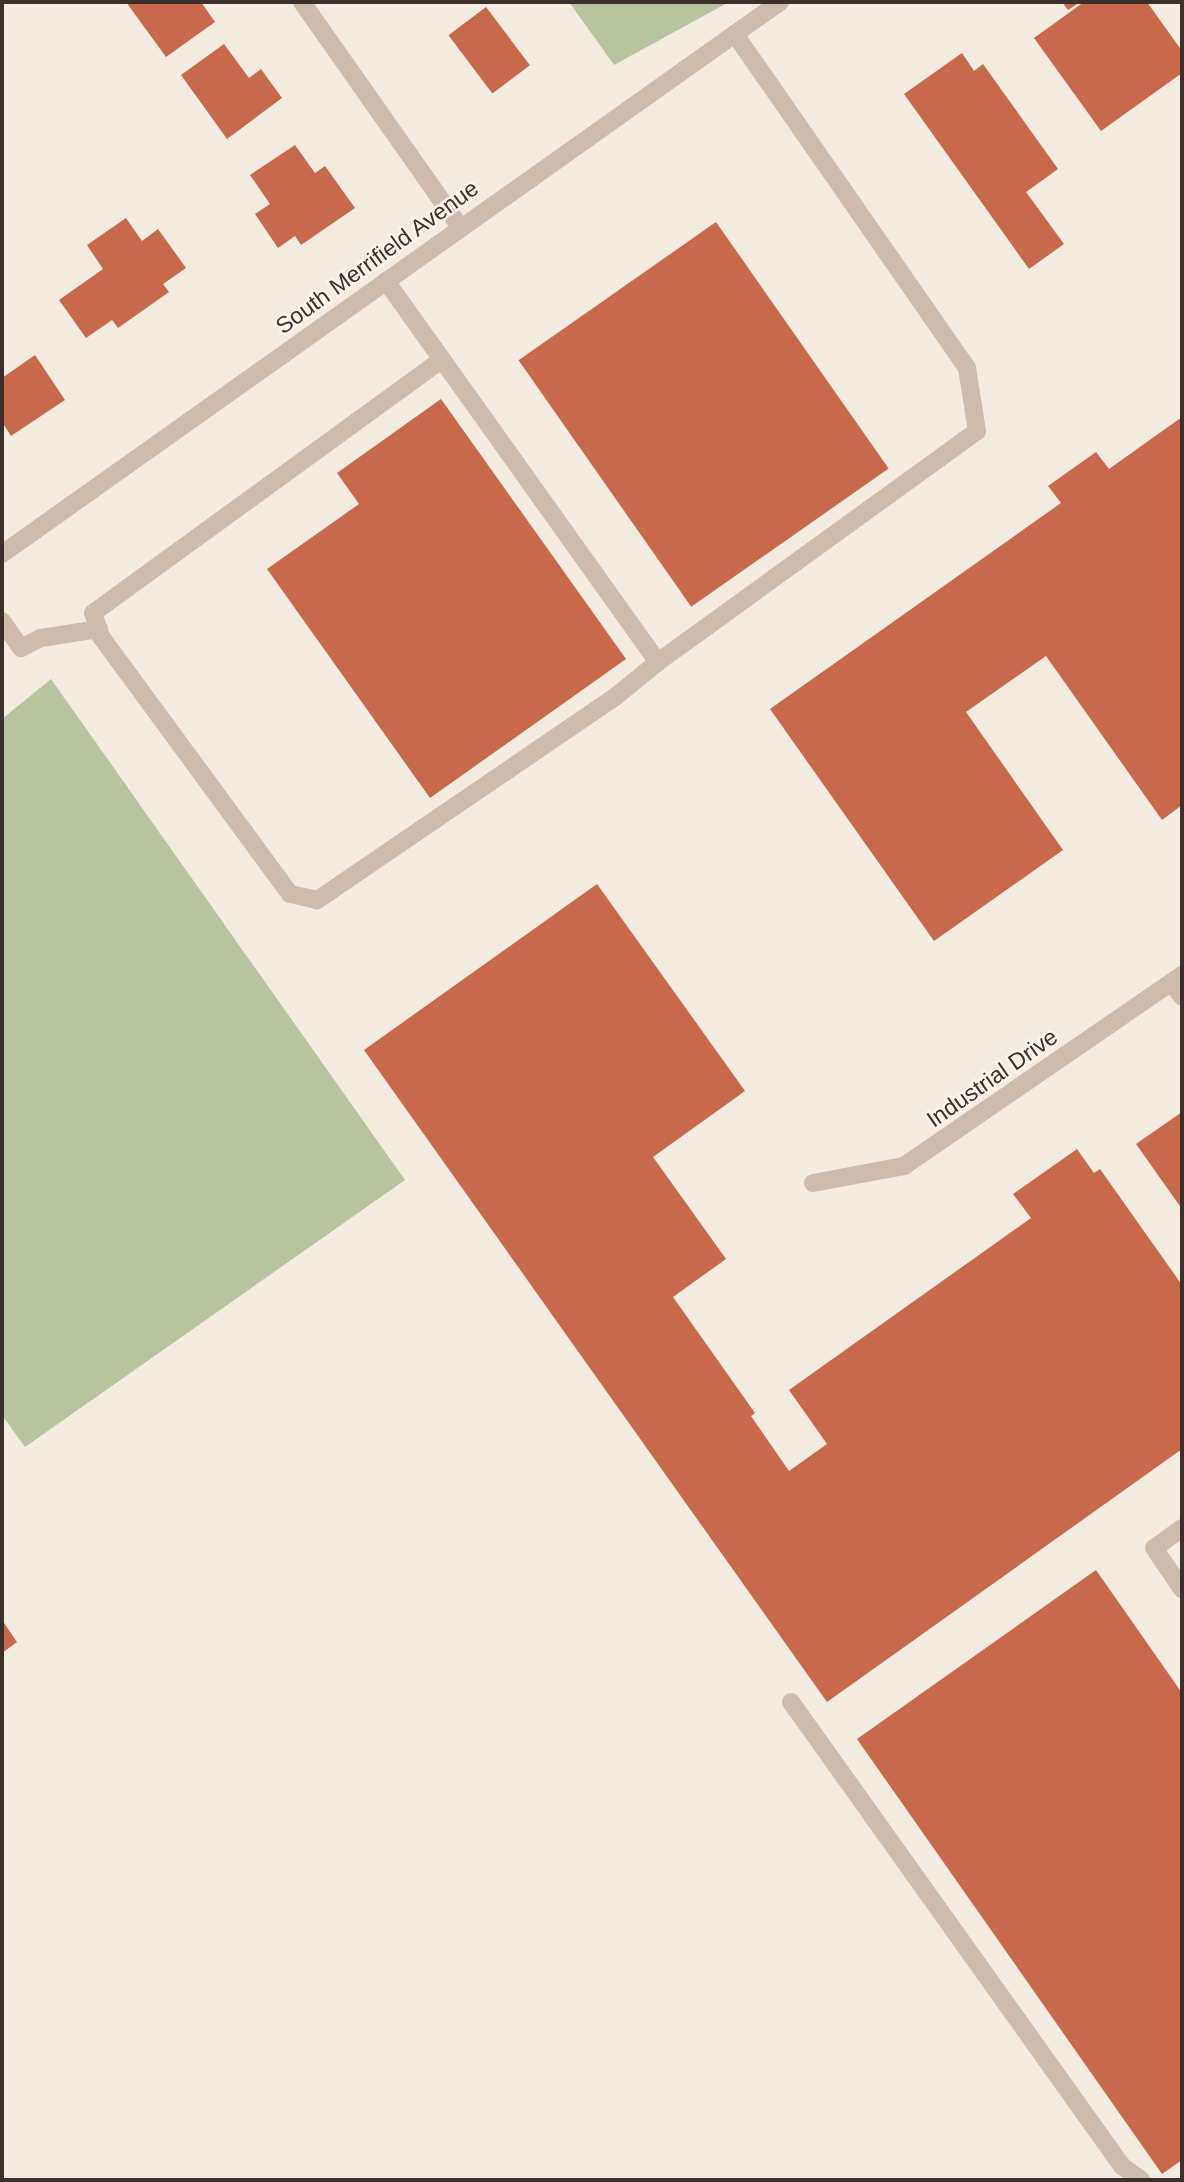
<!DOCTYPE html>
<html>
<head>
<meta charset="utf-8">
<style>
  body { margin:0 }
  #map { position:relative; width:1184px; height:2182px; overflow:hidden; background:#f4ebe1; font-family:Helvetica,sans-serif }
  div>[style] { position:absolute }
  .green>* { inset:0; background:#b8c4a0 }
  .building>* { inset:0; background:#c8694b; transform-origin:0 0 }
  .service>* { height:18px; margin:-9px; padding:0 9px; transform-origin:9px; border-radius:9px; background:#cdbbac }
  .minor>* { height:18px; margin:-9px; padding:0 9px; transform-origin:9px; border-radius:9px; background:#cdbbac }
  span { translate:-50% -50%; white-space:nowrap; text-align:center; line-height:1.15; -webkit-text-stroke:5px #fbf5ee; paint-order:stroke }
  .street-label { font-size:23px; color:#3b302b }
  .frame { position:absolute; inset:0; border:4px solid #3b302b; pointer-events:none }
</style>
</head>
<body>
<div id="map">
  <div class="green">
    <div style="clip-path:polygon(569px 2px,729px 2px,614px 65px)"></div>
    <div style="clip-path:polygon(51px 679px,405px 1180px,25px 1447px,2px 1415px,2px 719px)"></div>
  </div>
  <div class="building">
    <div style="clip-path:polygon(126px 2px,201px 2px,215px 22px,166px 57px)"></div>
    <div style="clip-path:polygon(1062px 2px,1080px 2px,1068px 10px)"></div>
    <div style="clip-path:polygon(1084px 2px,1147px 2px,1182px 51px,1182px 73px,1101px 131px,1034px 38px)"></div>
    <div style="left:486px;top:7px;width:73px;height:47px;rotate:53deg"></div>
    <div style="clip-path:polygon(224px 44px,249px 78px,261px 69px,282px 98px,227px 139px,181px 75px)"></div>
    <div style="clip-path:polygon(962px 53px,974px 71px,983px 64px,1058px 169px,1026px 192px,1064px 244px,1029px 269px,904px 94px)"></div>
    <div style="clip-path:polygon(295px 145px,315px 173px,325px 166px,355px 208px,301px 245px,295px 236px,278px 248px,255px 214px,270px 204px,250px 175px)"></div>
    <div style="clip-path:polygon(126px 218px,142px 241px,158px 229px,186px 268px,163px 284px,169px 292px,118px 328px,112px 320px,86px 338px,59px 300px,103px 269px,87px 245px)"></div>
    <div style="left:716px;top:222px;width:301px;height:241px;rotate:55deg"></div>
    <div style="clip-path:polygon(35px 355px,65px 400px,11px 436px,2px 422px,2px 378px)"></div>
    <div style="clip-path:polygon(441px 399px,626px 659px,430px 798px,267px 569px,359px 504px,337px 473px)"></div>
    <div style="clip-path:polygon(1182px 417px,1182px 805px,1162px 820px,1046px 656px,966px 712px,1063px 850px,934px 941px,770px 709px,1061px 503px,1048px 486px,1096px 452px,1109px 469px)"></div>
    <div style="clip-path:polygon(597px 884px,745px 1091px,653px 1157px,726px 1259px,673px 1297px,755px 1413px,751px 1416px,789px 1471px,827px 1444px,789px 1390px,1031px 1218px,1013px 1194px,1077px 1149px,1094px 1173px,1100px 1169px,1182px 1285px,1182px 1449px,827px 1702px,364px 1050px)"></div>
    <div style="clip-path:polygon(1182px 1112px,1182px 1209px,1136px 1144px)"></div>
    <div style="clip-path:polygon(1096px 1570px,1182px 1693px,1182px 2160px,1162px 2174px,857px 1739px)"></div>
    <div style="clip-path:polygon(2px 1620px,17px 1642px,2px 1653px)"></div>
  </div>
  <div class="service">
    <div style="left:386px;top:281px;width:468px;rotate:54.5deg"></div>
    <div style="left:658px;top:662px;width:55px;rotate:140.9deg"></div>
    <div style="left:615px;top:697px;width:361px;rotate:145.7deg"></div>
    <div style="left:317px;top:900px;width:28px;rotate:-167deg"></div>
    <div style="left:290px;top:894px;width:319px;rotate:-126.3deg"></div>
    <div style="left:101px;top:637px;width:25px;rotate:-108deg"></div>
    <div style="left:93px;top:613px;width:430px;rotate:-36deg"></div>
    <div style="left:2px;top:621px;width:33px;rotate:55deg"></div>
    <div style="left:21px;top:648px;width:22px;rotate:-27deg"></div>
    <div style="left:41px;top:638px;width:59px;rotate:-8.8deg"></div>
    <div style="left:658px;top:662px;width:394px;rotate:-35.9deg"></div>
    <div style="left:977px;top:431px;width:64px;rotate:-99deg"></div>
    <div style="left:967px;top:368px;width:407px;rotate:-124.8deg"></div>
    <div style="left:1172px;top:983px;width:17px;rotate:54deg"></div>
    <div style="left:1182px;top:1528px;width:34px;rotate:144deg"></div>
    <div style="left:1154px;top:1548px;width:50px;rotate:55.7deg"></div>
    <div style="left:791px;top:1702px;width:570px;rotate:54.5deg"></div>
    <div style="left:1122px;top:2166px;width:24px;rotate:36deg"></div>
  </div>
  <div class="minor">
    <div style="left:302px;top:2px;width:275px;rotate:54.9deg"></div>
    <div style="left:2px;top:554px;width:954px;rotate:-35.36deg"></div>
    <div style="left:813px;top:1183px;width:93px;rotate:-10.6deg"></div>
    <div style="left:904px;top:1166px;width:337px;rotate:-34.5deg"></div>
  </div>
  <div class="street-label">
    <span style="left:377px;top:257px;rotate:-36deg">South Merrifield Avenue</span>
    <span style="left:992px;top:1078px;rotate:-35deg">Industrial Drive</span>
  </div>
  <div class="frame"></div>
</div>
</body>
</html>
